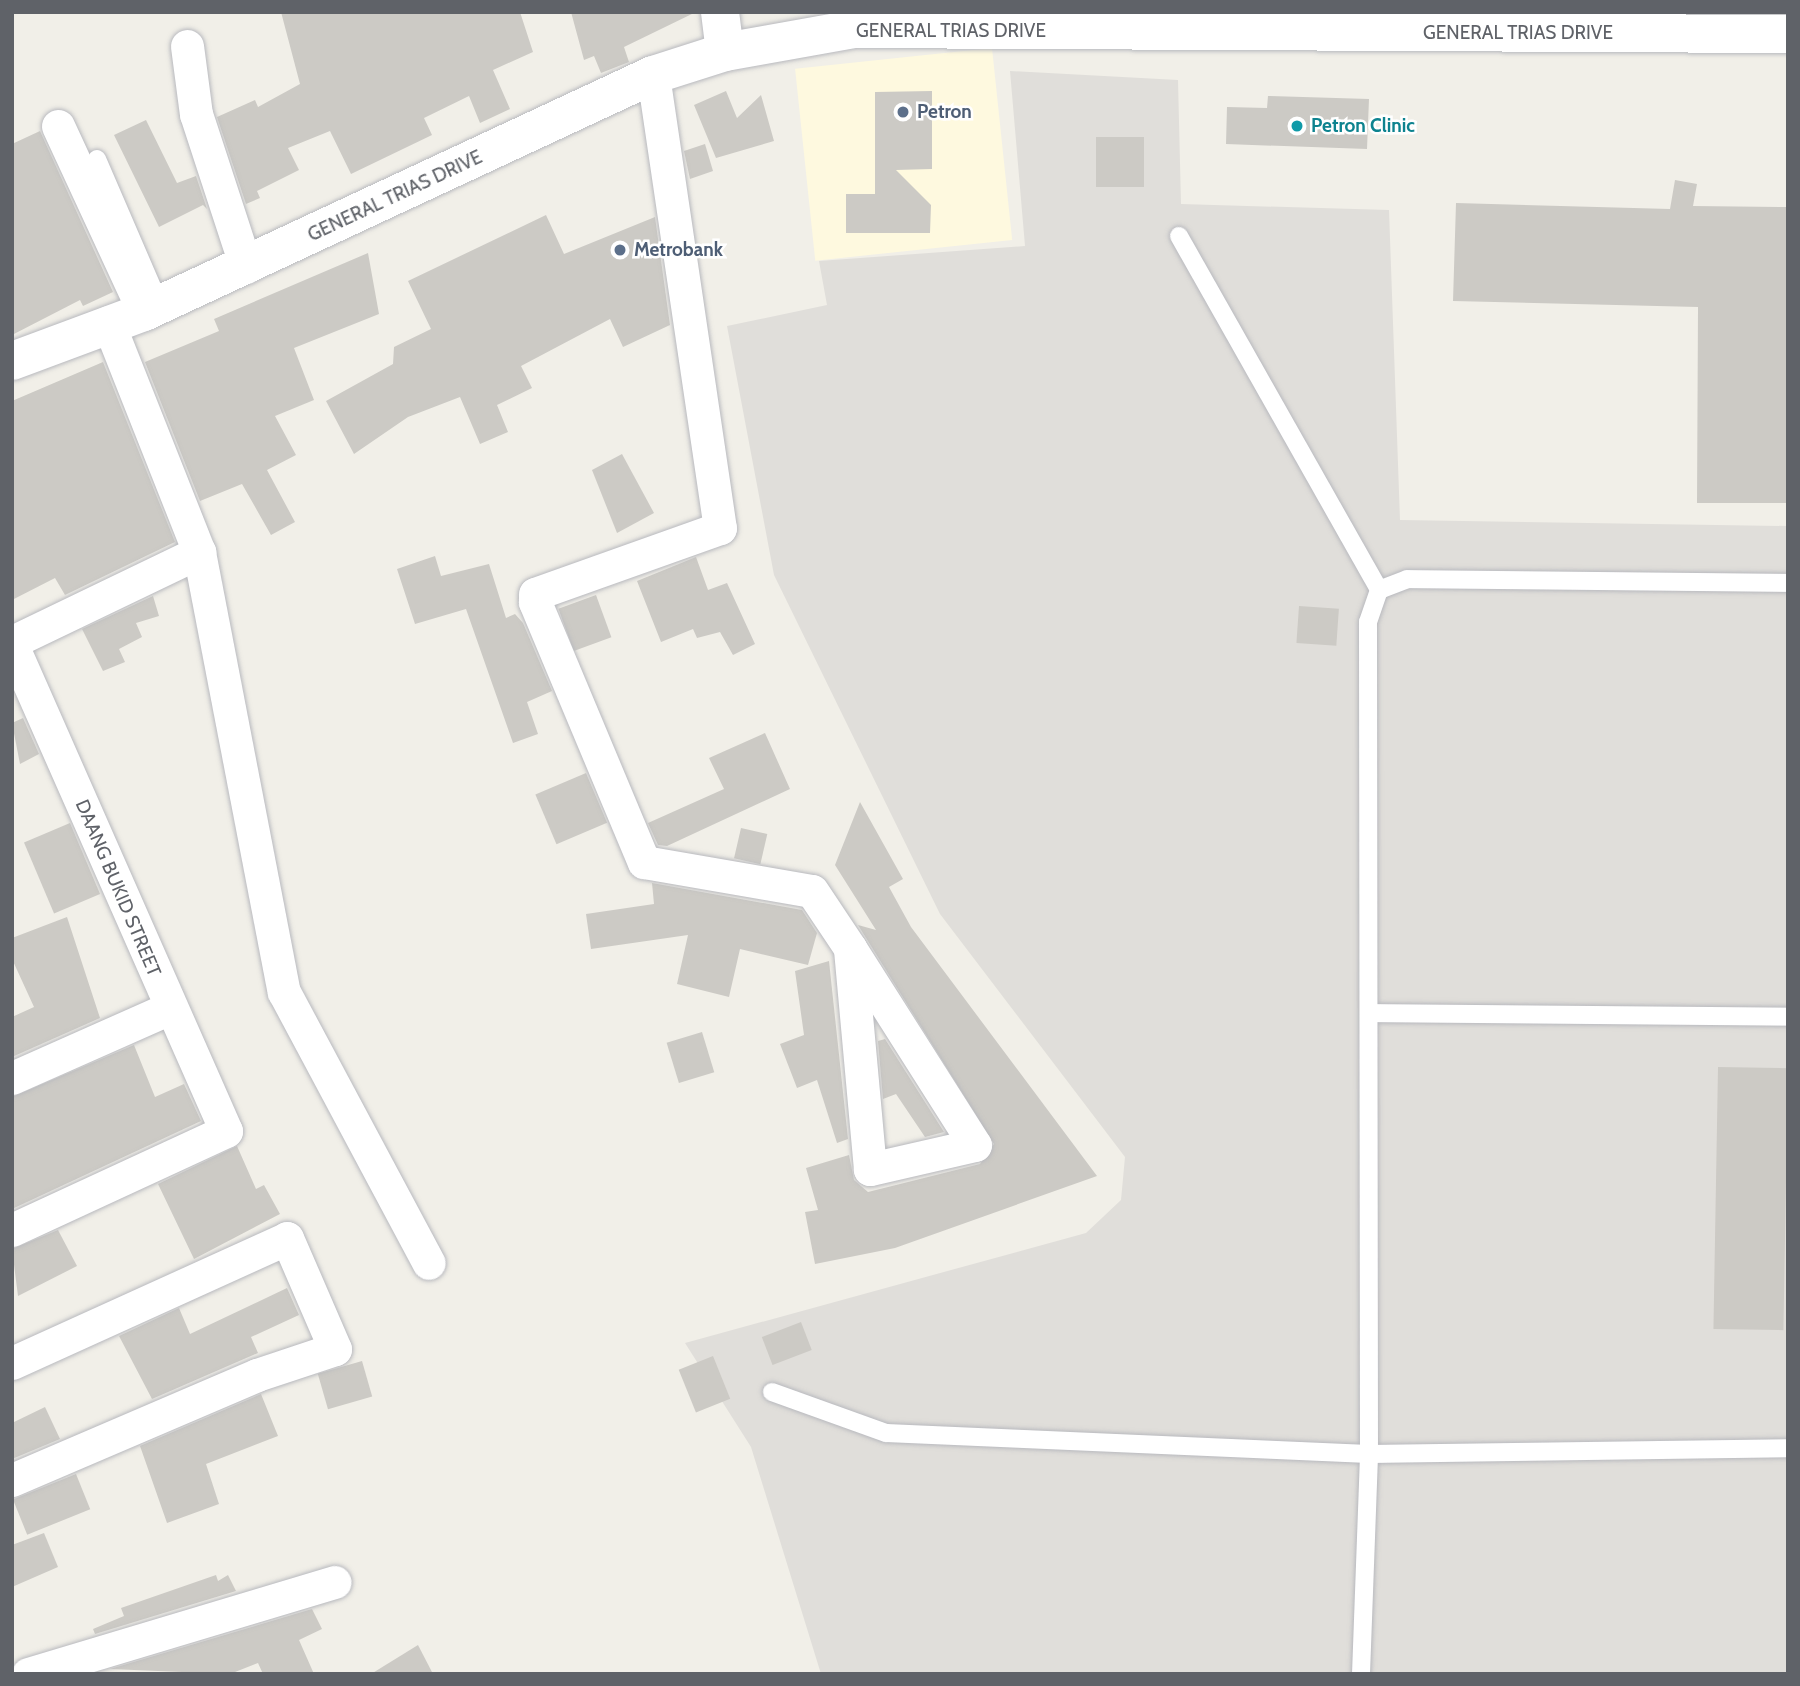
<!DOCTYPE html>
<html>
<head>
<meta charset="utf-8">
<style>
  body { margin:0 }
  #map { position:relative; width:1800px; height:1686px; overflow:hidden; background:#f1efe8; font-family:Cabin,sans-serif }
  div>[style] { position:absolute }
  .commercial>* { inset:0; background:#fef9df; transform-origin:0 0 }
  .industrial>* { inset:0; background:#e0deda }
  .building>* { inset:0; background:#cccac5; transform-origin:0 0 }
  .roads { filter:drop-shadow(0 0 2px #b8b9be) drop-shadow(0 0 2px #b8b9be) }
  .lane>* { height:18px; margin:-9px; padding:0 9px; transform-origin:9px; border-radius:9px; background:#fff }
  .street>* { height:33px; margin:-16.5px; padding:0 16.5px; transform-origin:16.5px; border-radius:16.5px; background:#fff }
  .secondary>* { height:38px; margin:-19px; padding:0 19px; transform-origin:19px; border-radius:19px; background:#fff }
  .dots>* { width:19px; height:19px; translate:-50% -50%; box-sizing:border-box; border:4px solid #fff; border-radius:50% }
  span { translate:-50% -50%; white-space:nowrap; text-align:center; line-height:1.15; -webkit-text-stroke:5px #fff; paint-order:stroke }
  .street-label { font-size:19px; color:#5f6268 }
  .service-label { font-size:19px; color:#4e5e75; font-weight:700 }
  .left { translate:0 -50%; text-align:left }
  .culture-label { font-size:19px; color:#0d838f; font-weight:700 }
  .frame { position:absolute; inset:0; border:14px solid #5f6268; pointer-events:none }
</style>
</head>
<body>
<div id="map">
  <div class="commercial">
    <div style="left:992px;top:48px;width:193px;height:198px;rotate:84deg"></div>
  </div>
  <div class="industrial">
    <div style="clip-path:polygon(1010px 71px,1178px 80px,1181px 204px,1389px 210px,1400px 520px,1788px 526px,1788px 1674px,821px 1674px,751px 1447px,685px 1343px,1086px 1233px,1121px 1200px,1125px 1157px,940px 914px,774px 575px,727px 326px,827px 305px,819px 261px,1025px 246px)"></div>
  </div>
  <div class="building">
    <div style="clip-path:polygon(281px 12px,520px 12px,533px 52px,493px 70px,510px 109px,480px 123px,469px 96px,424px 118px,432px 135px,351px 174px,330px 131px,288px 148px,299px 170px,257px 191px,260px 198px,246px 204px,217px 117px,255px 100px,258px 107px,300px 84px)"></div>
    <div style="clip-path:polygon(571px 12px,696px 12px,624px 47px,629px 62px,601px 73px,594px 56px,584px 60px)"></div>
    <div style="clip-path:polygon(726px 91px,737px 118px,761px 95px,774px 141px,716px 158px,694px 105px)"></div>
    <div style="clip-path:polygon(932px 91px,932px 169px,896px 170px,931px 205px,930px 233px,846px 233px,846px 194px,875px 194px,875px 92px)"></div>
    <div style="clip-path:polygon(1268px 96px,1369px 99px,1367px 149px,1226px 144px,1227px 107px,1267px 108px)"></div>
    <div style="clip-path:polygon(146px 120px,177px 183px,196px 176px,207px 209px,203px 205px,159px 227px,114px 135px)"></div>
    <div style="clip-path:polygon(40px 131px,113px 292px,83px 306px,80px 300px,12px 335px,12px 144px)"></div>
    <div style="left:1096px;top:137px;width:48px;height:50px"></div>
    <div style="clip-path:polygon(705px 144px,713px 171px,690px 179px,684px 151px)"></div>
    <div style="clip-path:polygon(1675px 180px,1697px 184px,1693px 206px,1788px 207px,1788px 503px,1697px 503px,1698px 307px,1453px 301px,1456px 203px,1670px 209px)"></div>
    <div style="clip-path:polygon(546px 215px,564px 254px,655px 217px,670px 325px,623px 347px,610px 319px,521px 366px,532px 388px,497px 405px,508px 432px,480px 444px,460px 397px,408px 417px,354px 454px,326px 401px,393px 364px,394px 347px,431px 329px,408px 281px)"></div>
    <div style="clip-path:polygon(368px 253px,379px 314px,294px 348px,314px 400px,275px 416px,296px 455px,267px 470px,295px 522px,271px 535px,242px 484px,200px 501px,145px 362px,219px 331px,214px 319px)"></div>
    <div style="clip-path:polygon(103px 362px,175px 542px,65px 595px,55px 578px,12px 600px,12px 401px)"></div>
    <div style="clip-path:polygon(622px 454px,654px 513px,617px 533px,592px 470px)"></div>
    <div style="clip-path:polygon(435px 556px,441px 576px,489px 564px,506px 618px,515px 614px,523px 623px,552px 691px,527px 702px,538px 734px,513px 743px,466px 609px,415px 624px,397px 569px)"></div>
    <div style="clip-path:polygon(696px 557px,708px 590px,727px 583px,755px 644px,733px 655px,720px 632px,697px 638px,693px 629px,661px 642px,637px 581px)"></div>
    <div style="left:596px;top:595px;width:45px;height:40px;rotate:70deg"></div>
    <div style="clip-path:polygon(153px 596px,159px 616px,136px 623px,142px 637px,119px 649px,125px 662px,103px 671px,82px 629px)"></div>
    <div style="left:1299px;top:606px;width:40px;height:37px;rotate:4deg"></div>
    <div style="clip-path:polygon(23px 718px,39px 754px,20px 764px,12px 723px)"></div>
    <div style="clip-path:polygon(765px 733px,790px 789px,667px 846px,658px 845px,648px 823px,724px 789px,709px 758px)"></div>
    <div style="left:586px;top:773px;width:54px;height:55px;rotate:67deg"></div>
    <div style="clip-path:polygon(860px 802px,903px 879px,889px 887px,911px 927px,1097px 1176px,895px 1248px,815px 1264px,805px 1212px,818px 1210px,806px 1168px,849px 1155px,854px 1180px,868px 1192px,980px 1164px,994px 1144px,858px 925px,876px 930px,835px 865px)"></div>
    <div style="left:70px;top:823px;width:77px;height:50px;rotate:67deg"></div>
    <div style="left:741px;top:828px;width:27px;height:31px;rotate:13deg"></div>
    <div style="clip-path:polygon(652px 883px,802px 910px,817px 933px,808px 965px,740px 949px,729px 997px,677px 984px,688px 935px,591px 949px,586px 914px,654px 904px)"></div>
    <div style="clip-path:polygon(67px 917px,100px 1018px,12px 1057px,12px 1017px,34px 1007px,12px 959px,12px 938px)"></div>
    <div style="clip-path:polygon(829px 961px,848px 1139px,837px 1143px,817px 1080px,797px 1088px,780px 1044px,804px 1035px,795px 971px)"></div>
    <div style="left:702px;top:1032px;width:42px;height:37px;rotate:73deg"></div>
    <div style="clip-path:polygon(885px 1039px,944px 1132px,925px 1137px,896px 1094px,883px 1099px,878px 1041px)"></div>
    <div style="clip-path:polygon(134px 1045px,155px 1097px,184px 1084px,201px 1121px,12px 1209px,12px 1097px)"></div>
    <div style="left:1718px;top:1067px;width:70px;height:262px;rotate:1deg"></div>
    <div style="clip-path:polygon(237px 1146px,256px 1189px,264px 1185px,280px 1214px,194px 1259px,158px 1184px)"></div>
    <div style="clip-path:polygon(58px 1230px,77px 1266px,18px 1296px,12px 1249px)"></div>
    <div style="clip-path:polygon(287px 1288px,299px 1315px,251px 1337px,258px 1353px,152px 1399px,119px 1336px,179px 1308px,190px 1334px)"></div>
    <div style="left:801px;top:1322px;width:30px;height:42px;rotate:69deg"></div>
    <div style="left:713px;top:1356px;width:46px;height:37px;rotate:68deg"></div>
    <div style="left:362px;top:1361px;width:37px;height:46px;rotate:74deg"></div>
    <div style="clip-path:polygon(261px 1394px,278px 1436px,206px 1464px,219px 1504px,167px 1523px,140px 1446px)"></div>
    <div style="clip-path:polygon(45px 1407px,60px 1439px,12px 1459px,12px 1423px)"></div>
    <div style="left:76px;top:1474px;width:38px;height:68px;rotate:68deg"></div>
    <div style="clip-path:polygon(44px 1533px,58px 1567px,12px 1587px,12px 1545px)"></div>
    <div style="clip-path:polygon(216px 1575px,218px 1581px,228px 1575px,236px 1591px,95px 1634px,93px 1629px,124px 1616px,121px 1608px)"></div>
    <div style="clip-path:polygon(312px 1609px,322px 1629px,299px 1640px,314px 1674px,263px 1674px,258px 1663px,230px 1674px,110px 1669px)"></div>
    <div style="clip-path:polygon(418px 1645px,433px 1674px,371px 1674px)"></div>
  </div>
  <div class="roads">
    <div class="lane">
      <div style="left:97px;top:159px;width:159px;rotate:66.7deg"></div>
      <div style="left:1179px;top:236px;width:407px;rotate:60.5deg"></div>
      <div style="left:1369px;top:1013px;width:419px;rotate:0.5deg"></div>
      <div style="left:772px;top:1392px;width:121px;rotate:19.8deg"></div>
      <div style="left:886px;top:1433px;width:483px;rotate:2.5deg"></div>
      <div style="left:1369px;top:1454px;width:419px;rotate:-0.8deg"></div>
      <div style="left:1361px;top:1674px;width:220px;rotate:-87.9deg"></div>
      <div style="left:1369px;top:1454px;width:832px;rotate:-90.07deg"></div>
      <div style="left:1368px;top:622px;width:34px;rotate:-71deg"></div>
      <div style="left:1379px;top:590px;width:30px;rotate:-21deg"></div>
      <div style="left:1407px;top:579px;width:381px;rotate:0.6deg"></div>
    </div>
    <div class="street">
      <div style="left:187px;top:46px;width:69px;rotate:82.5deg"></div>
      <div style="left:196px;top:114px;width:161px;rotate:71.9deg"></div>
      <div style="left:653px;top:75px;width:458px;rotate:81.6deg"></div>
      <div style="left:720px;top:528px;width:196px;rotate:160.4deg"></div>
      <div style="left:535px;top:594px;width:8px;rotate:90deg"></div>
      <div style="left:535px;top:602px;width:282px;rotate:67.3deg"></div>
      <div style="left:644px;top:862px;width:170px;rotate:9.8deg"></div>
      <div style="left:812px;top:891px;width:69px;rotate:56.3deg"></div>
      <div style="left:850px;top:948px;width:233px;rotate:57.6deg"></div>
      <div style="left:975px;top:1145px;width:108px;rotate:167.1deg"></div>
      <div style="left:870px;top:1169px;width:222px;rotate:-95.2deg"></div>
      <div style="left:58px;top:126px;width:205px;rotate:65.2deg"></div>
      <div style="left:199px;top:552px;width:448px;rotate:79.1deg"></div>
      <div style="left:284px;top:992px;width:307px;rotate:61.9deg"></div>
      <div style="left:12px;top:642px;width:208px;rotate:-25.7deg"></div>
      <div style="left:199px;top:552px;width:247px;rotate:-111.6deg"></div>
      <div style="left:12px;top:645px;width:531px;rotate:66.23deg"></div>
      <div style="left:226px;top:1131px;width:236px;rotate:155.2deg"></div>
      <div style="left:12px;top:1078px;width:173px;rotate:-23.9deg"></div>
      <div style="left:12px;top:1363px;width:302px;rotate:-24.4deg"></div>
      <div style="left:287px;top:1238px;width:121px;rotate:66.6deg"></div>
      <div style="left:335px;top:1349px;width:82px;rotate:161.6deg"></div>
      <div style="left:257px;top:1375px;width:267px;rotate:156.8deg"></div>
      <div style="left:28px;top:1674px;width:320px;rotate:-16.7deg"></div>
    </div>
    <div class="secondary">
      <div style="left:720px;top:12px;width:40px;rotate:82.9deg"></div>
      <div style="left:12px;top:361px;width:141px;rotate:-20.4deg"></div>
      <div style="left:144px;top:312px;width:561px;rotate:-24.97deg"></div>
      <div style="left:653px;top:75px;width:76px;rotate:-17.7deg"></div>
      <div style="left:725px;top:52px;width:131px;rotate:-10.1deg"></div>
      <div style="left:854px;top:29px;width:934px;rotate:0.31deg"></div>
    </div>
  </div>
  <div class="dots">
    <div style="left:903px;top:112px;background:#5c6f8a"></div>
    <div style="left:1297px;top:126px;background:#0f9aa8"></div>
    <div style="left:620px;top:250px;background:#5c6f8a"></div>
  </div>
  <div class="street-label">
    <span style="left:951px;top:31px">GENERAL TRIAS DRIVE</span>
    <span style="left:1518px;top:33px">GENERAL TRIAS DRIVE</span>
    <span style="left:395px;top:196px;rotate:-25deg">GENERAL TRIAS DRIVE</span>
    <span style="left:118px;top:888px;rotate:67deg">DAANG BUKID STREET</span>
  </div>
  <div class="service-label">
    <span class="left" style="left:917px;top:112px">Petron</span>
    <span class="left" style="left:634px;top:250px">Metrobank</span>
  </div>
  <div class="culture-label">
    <span class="left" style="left:1311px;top:126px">Petron Clinic</span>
  </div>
  <div class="frame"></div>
</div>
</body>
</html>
